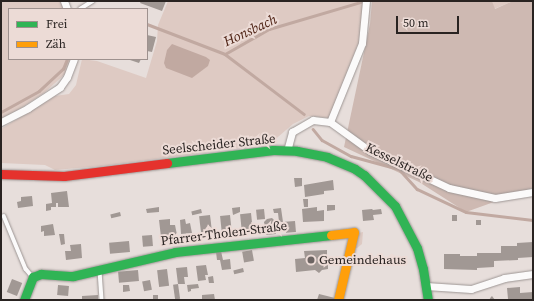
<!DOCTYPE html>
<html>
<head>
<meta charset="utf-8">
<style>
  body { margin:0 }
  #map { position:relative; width:534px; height:301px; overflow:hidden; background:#e7dedb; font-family:"Source Serif 4",serif }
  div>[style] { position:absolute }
  .green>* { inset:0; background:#decac3 }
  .forest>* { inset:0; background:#ceb9b2 }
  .water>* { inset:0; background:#c1a9a1 }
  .stream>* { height:2.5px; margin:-1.25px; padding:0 1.25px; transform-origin:1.25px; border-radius:1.25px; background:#c1a9a1 }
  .building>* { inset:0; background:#a19894; transform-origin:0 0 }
  .roads { filter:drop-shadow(0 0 1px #9d9694) drop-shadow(0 0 1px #9d9694) }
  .lane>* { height:3.5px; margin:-1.75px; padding:0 1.75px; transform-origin:1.75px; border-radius:1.75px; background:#fbfafa }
  .street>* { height:7px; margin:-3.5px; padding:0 3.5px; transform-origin:3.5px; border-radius:3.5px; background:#fbfafa }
  .fast>* { height:9px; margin:-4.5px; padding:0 4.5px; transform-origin:4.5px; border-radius:4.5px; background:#30b455 }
  .slow>* { height:9px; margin:-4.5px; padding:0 4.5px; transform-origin:4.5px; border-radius:4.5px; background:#ff9f0a }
  .jam>* { height:9px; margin:-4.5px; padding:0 4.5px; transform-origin:4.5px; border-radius:4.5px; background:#e5322d }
  .dots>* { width:11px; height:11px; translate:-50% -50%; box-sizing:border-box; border:2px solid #ecdbd6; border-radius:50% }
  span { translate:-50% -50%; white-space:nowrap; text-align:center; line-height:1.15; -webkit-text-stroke:4px #ecdbd6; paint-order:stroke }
  .street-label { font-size:13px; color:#292321 }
  .poi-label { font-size:13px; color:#292321 }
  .left { translate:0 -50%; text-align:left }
  .water-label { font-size:14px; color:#4f2315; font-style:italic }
  .frame { position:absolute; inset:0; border:2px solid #292321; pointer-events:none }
  .legend { position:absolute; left:8px; top:8px; width:140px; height:52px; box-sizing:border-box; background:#ecdbd6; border:1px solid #9e918e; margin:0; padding:5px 7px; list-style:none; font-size:12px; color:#292321 }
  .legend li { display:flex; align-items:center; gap:8px; height:20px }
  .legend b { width:20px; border:1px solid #9e918e }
  .scale { position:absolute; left:396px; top:16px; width:63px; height:18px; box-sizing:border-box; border:2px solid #292321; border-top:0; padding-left:5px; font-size:12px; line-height:14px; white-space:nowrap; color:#292321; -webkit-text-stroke:3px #ecdbd6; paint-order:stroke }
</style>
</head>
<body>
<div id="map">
  <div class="green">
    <div style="clip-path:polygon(1px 1px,61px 1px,63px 9px,9px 9px,9px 59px,71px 59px,65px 74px,44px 93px,1px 121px)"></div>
    <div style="clip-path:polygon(168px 1px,366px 1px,359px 42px,329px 118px,309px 116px,293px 124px,271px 143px,264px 145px,101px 166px,55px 170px,45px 165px,1px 163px,1px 129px,55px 96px,69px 94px,76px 85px,82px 59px,97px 61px,146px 78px,157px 41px,158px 25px)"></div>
    <div style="clip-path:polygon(492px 1px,513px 1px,494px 9px)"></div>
    <div style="clip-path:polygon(363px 232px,362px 244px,357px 248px,353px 248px,358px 233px)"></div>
  </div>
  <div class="forest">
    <div style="clip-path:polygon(372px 1px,492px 1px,495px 9px,513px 1px,533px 1px,533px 188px,466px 212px,419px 182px,344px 147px,370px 24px)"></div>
  </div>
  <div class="water">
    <div style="clip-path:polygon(172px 44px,206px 57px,210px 60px,208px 66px,192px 78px,166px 68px,164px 63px,167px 50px)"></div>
  </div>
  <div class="stream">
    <div style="left:147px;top:24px;width:84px;rotate:21deg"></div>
    <div style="left:225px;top:54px;width:51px;rotate:-29.6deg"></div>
    <div style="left:269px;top:29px;width:99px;rotate:-16.4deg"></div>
    <div style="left:225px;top:54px;width:99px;rotate:37.2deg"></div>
    <div style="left:1px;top:112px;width:43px;rotate:-28.9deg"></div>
    <div style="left:39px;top:91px;width:33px;rotate:-43deg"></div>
    <div style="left:63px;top:69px;width:11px;rotate:-68deg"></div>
    <div style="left:313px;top:129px;width:14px;rotate:51deg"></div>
    <div style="left:322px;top:140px;width:33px;rotate:29deg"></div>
    <div style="left:351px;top:156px;width:50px;rotate:15.2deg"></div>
    <div style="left:399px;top:169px;width:27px;rotate:48deg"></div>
    <div style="left:417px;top:189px;width:54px;rotate:25.1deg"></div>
    <div style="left:466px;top:212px;width:67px;rotate:6.8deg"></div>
  </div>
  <div class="building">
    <div style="clip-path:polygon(141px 1px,166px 1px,162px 11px,140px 3px)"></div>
    <div style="clip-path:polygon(147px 35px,156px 37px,152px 52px,147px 51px)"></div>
    <div style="clip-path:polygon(127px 59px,141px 59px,139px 63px)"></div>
    <div style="clip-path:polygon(294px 178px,302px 178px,302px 186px,295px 187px)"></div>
    <div style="clip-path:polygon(333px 180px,334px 190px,324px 191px,324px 194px,305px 197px,304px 185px)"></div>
    <div style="clip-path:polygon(67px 191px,69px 207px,58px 207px,58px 203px,56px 203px,56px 207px,51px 207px,51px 210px,46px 211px,46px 204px,52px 203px,51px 193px)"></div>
    <div style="clip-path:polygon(32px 196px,33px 206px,18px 208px,17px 202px,21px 201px,21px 197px)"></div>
    <div style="clip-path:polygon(303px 199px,308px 199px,308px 207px,304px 207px)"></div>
    <div style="clip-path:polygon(327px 205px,335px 205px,335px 210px,327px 211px)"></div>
    <div style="clip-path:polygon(159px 207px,159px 212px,147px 213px,146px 209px)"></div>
    <div style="clip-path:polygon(240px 207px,240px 212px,233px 215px,232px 208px)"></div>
    <div style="clip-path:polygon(317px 207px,317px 211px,324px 210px,324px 221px,303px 222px,302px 209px)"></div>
    <div style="clip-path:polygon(281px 208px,283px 222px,279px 222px,278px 213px,274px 213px,273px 209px)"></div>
    <div style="left:201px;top:209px;width:4px;height:10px;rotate:76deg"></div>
    <div style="left:264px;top:209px;width:10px;height:8px;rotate:84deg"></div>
    <div style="clip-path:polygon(372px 209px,373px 210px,381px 209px,382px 214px,373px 215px,374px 220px,363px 221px,362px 210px)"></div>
    <div style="left:120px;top:212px;width:4px;height:10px;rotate:76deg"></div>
    <div style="left:251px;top:213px;width:18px;height:11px;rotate:84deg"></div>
    <div style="left:210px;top:215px;width:16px;height:11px;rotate:83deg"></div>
    <div style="left:230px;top:215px;width:18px;height:10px;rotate:84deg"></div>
    <div style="left:452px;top:215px;width:5px;height:6px"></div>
    <div style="clip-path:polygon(272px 218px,275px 221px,276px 234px,266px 235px,264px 222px,267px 219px)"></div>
    <div style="clip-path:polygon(170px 219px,170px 225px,175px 225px,177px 235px,161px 237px,159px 220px)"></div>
    <div style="clip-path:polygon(185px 219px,186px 224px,190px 223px,192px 233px,181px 234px,180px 220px)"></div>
    <div style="left:476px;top:220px;width:5px;height:5px"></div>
    <div style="left:295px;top:221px;width:11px;height:10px;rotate:85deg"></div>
    <div style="clip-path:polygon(53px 224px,55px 235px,44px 236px,44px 231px,41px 232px,41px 226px)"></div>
    <div style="clip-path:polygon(59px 234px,64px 234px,65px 244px,61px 245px)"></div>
    <div style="left:152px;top:235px;width:11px;height:10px;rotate:85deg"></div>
    <div style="left:129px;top:241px;width:11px;height:20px;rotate:85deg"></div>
    <div style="clip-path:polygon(533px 242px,533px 257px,518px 258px,518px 260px,494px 261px,494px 267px,477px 268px,477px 270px,444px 269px,444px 254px,460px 254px,460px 256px,477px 256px,477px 253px,501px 253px,501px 246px,517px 246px,517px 243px)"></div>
    <div style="clip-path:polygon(81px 244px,82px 258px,66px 260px,65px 251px,71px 251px,70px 245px)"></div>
    <div style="left:252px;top:250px;width:11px;height:10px;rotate:80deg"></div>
    <div style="clip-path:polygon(327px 250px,327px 257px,332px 257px,332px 262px,328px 262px,328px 269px,322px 270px,319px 273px,315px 270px,296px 272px,295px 259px,305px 258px,304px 251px)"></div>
    <div style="clip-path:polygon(221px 251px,223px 260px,230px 259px,231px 269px,222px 270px,220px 260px,217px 260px,216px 252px)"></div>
    <div style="clip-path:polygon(206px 265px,208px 275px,205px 275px,206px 280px,198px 281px,196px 266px)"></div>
    <div style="clip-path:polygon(187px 267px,188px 277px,184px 277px,185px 284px,178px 284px,176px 268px)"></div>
    <div style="left:243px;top:268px;width:4px;height:10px;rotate:76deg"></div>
    <div style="left:167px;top:269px;width:17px;height:10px;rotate:83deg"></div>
    <div style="left:138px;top:270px;width:11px;height:20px;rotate:85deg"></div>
    <div style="clip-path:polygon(213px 276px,214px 283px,209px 283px,208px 277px)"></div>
    <div style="left:12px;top:279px;width:11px;height:14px;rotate:22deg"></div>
    <div style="left:150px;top:280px;width:10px;height:8px;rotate:79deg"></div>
    <div style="left:178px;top:284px;width:15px;height:5px;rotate:82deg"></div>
    <div style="clip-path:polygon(198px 284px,199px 288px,191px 289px,191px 291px,188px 292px,187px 285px)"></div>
    <div style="left:58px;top:285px;width:11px;height:10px;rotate:5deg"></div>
    <div style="clip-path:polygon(123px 285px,129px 285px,130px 291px,123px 292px)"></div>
    <div style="clip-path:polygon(520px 287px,520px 293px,533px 292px,533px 300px,508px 299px,507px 288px)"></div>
    <div style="clip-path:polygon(214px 294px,215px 300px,202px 300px,202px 295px)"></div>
    <div style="clip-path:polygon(319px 294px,335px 298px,335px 300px,317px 300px)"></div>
    <div style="clip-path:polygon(98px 295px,98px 300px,82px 300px,82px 296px)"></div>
    <div style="left:153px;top:295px;width:5px;height:5px"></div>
    <div style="clip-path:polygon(492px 296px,495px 300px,489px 300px,491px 297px)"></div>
  </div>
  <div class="roads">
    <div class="lane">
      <div style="left:80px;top:9px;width:15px;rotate:-32deg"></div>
      <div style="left:4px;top:216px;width:57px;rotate:67.5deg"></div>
      <div style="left:26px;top:269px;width:9px;rotate:49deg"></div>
      <div style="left:100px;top:271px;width:29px;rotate:86deg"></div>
    </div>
    <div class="street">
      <div style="left:64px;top:1px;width:9px;rotate:69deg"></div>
      <div style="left:1px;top:122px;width:30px;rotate:-27deg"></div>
      <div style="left:28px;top:108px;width:38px;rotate:-33deg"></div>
      <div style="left:60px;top:87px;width:12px;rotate:-55deg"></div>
      <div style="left:67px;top:77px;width:19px;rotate:-69deg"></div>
      <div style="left:330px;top:122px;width:85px;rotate:-67.9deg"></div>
      <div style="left:362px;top:43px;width:42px;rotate:-84.6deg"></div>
      <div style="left:287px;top:151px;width:20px;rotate:-75deg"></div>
      <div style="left:292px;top:132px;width:24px;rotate:-30deg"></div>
      <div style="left:313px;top:120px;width:17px;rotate:7deg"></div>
      <div style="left:330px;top:122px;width:49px;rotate:35.9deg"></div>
      <div style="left:370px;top:151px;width:87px;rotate:25.1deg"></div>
      <div style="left:449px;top:188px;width:47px;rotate:12.3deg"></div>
      <div style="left:495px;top:198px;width:38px;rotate:-9deg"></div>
      <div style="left:426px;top:286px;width:45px;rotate:3.8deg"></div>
      <div style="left:471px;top:289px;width:35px;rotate:-18deg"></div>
      <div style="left:504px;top:278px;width:29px;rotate:-8deg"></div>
    </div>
    <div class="fast">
      <div style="left:167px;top:163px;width:107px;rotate:-7deg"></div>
      <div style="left:273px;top:150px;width:24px;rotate:2deg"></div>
      <div style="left:297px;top:151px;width:31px;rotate:11deg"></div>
      <div style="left:327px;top:157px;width:30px;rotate:23deg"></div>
      <div style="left:355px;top:169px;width:11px;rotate:34deg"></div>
      <div style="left:364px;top:175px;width:44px;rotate:45deg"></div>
      <div style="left:395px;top:206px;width:47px;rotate:62.4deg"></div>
      <div style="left:417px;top:248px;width:22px;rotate:74deg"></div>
      <div style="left:423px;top:269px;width:31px;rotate:81deg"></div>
      <div style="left:24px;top:300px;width:25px;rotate:-69deg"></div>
      <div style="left:33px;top:277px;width:9px;rotate:-21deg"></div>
      <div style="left:41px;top:274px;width:32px;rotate:4deg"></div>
      <div style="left:73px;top:276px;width:105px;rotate:-13.2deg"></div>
      <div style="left:175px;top:252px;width:157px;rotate:-6.2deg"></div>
    </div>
    <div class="slow">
      <div style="left:331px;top:235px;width:23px;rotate:-7deg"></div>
      <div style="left:354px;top:232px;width:70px;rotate:103.2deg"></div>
    </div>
    <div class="jam">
      <div style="left:1px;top:174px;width:63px;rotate:1.8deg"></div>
      <div style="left:64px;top:176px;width:104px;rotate:-7.2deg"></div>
    </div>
  </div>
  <div class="dots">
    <div style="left:311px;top:260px;background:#6c6462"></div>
  </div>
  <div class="street-label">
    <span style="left:219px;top:145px;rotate:-6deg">Seelscheider Straße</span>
    <span style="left:399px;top:163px;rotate:26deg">Kesselstraße</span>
    <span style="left:224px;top:234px;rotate:-7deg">Pfarrer-Tholen-Straße</span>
  </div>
  <div class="poi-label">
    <span class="left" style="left:319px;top:260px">Gemeindehaus</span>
  </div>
  <div class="water-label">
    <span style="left:250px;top:30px;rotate:-25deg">Honsbach</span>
  </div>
  <div class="frame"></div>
  <ul class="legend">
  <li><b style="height:5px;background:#30b455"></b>Frei</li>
  <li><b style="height:5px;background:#ff9f0a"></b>Zäh</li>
  </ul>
  <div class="scale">50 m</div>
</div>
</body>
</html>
